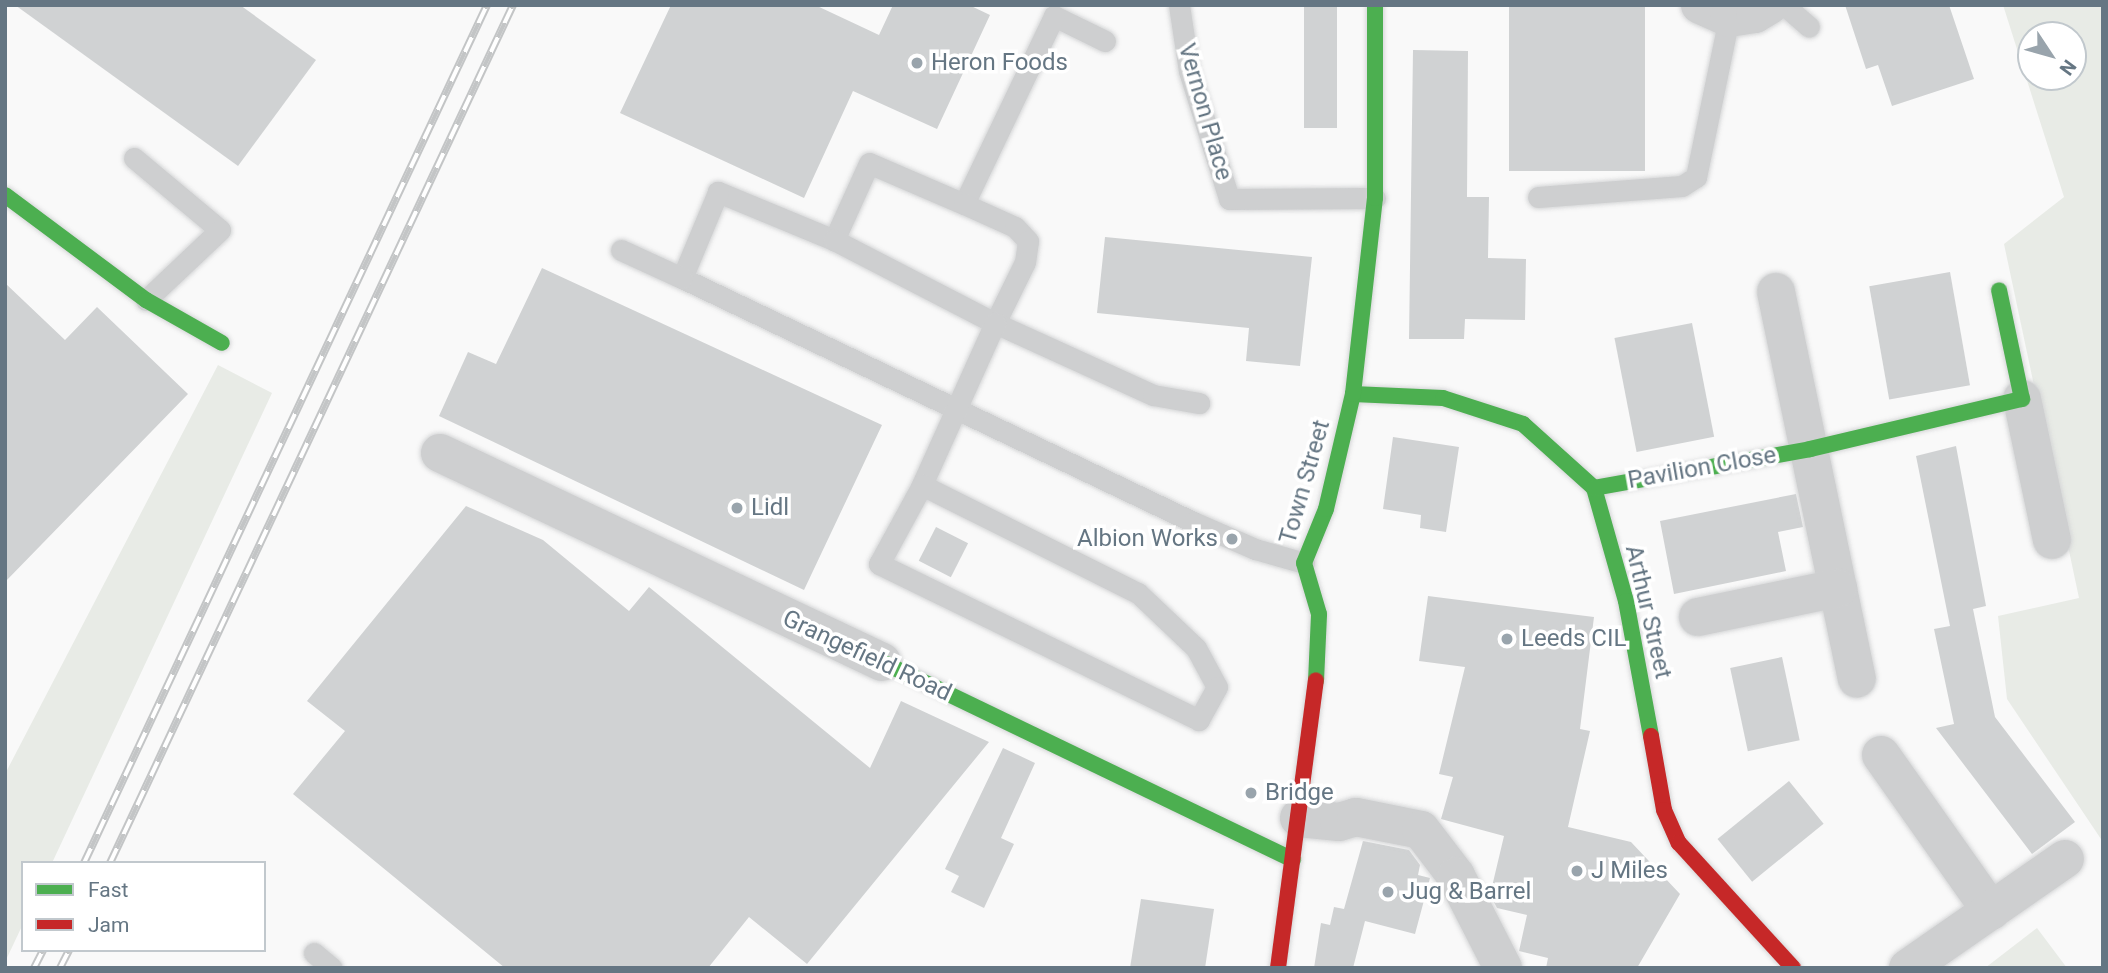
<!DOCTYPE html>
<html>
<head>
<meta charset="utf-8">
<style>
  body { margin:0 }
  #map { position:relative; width:2108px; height:973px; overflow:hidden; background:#f9f9f9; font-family:Roboto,sans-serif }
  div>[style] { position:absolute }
  .green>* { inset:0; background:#e8ebe6 }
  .building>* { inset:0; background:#d0d2d3; transform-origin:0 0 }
  .roads { filter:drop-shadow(0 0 2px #d5d6d7) drop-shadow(0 0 2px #d5d6d7) }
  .lane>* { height:21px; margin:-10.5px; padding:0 10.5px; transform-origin:10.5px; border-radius:10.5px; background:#cecfd0 }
  .street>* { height:38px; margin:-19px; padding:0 19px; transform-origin:19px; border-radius:19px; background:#cecfd0 }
  .fast>* { height:16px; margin:-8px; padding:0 8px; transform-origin:8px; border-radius:8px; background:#4caf50 }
  .jam>* { height:16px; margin:-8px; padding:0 8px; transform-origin:8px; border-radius:8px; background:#c62828 }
  .rail>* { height:8px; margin-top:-4px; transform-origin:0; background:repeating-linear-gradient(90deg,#fff 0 16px,#c3c5c6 0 32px); box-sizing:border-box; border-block:2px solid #c3c5c6 }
  .dots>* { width:19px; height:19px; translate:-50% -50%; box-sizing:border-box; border:4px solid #fff; border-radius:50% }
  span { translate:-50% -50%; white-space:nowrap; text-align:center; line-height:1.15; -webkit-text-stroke:7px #fff; paint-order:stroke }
  .poi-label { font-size:24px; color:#657683 }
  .left { translate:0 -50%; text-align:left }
  .right { translate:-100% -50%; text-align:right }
  .street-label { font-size:24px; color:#657683 }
  .frame { position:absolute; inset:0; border:7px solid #657683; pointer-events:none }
  .legend { position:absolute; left:21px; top:861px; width:245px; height:91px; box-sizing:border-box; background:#fff; border:2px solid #c1c8cd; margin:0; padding:9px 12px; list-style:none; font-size:21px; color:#657683 }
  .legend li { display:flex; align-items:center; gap:14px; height:35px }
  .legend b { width:35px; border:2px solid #c1c8cd }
  .north { position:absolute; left:2017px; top:21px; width:70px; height:70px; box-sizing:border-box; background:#fff; border:2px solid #c1c8cd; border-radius:50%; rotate:126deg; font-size:19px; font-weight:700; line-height:28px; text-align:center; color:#657683 }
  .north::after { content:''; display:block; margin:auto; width:24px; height:32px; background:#99a4ac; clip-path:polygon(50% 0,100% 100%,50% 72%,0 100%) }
</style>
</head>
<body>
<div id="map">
  <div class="green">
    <div style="clip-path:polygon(evenodd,2003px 5px,2103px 5px,2103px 842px,2007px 699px,1998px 616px,2079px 598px,2004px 244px,2064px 197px,2003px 5px,2031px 35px,2073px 35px,2073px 77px,2031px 77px,2031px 35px)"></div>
    <div style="clip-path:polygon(218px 365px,272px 393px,52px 863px,23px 863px,23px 924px,5px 962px,5px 774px)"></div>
    <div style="clip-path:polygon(2037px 928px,2067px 968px,1985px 968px)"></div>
  </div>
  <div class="building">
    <div style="clip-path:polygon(15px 5px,240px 5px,316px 60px,238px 166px)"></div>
    <div style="clip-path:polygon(671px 5px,815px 5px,879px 35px,893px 5px,969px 5px,990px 15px,937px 129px,853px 91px,804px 198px,620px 113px)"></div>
    <div style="left:1304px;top:5px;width:33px;height:123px"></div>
    <div style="left:1509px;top:5px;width:136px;height:166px"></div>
    <div style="clip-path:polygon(1845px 5px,1949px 5px,1974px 79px,1892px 106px,1878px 65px,1866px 69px)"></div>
    <div style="clip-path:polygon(1413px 50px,1468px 51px,1467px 197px,1489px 197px,1488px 258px,1526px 259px,1525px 320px,1465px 319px,1464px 339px,1409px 339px)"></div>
    <div style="clip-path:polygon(1105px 237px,1312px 257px,1300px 366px,1246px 361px,1249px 328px,1097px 313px)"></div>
    <div style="clip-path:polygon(542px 268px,882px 425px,804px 590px,439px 416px,468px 352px,496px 364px)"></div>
    <div style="left:1950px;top:272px;width:115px;height:82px;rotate:80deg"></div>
    <div style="clip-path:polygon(5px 283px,65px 340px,97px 307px,188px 394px,5px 582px)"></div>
    <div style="left:1692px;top:323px;width:116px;height:79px;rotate:79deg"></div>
    <div style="clip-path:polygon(1393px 437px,1459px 447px,1446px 532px,1420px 528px,1421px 515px,1383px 509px)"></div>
    <div style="clip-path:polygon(1956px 446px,1986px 606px,1973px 609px,1995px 717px,2075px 822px,2032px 854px,1936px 728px,1954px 724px,1934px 629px,1950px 626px,1916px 456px)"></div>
    <div style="clip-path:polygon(1796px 494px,1803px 527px,1778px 532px,1786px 571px,1674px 594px,1660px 521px)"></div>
    <div style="clip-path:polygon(466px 506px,543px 540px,629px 611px,649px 587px,870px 768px,901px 701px,989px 742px,807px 964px,749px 917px,708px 968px,505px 968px,293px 794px,345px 731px,307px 701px)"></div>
    <div style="left:936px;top:527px;width:36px;height:38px;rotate:27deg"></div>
    <div style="clip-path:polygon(1428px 596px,1594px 617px,1580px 729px,1590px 731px,1568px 827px,1631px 842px,1680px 894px,1637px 968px,1546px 968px,1548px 958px,1519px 951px,1527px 915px,1497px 908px,1490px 895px,1504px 836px,1441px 819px,1453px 777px,1439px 774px,1465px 667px,1419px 661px)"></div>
    <div style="left:1782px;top:657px;width:85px;height:53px;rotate:78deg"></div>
    <div style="clip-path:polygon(1003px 748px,1035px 763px,1001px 838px,1014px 844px,984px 908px,951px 892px,959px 876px,945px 869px)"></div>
    <div style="left:1789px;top:781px;width:55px;height:92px;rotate:51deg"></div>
    <div style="clip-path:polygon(1363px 841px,1409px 850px,1420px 865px,1418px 875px,1430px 878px,1415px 934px,1365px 921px,1353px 968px,1314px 968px,1321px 923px,1330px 925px,1334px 907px,1344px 909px)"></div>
    <div style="clip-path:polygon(1141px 899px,1214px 909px,1205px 968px,1130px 968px)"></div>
  </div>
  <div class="roads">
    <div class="lane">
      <div style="left:1179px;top:5px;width:67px;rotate:81.4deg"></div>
      <div style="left:1189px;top:71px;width:134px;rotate:72.6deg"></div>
      <div style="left:1229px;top:199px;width:146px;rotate:-0.4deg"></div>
      <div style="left:1784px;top:5px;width:33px;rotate:41deg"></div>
      <div style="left:1105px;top:41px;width:57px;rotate:-153.9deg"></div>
      <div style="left:1054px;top:16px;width:208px;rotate:115.6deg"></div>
      <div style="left:964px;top:204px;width:103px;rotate:-156.7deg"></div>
      <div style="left:869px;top:163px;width:85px;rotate:114.4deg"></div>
      <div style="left:834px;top:240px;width:126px;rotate:-157.5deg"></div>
      <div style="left:718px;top:192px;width:93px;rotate:112.7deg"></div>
      <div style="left:682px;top:278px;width:566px;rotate:25.52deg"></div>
      <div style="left:1193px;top:522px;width:68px;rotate:23.5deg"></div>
      <div style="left:1255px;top:549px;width:51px;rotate:15.9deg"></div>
      <div style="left:134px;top:158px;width:112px;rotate:39.9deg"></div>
      <div style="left:220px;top:230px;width:102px;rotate:136.6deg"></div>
      <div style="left:1538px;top:197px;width:144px;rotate:-4.4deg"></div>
      <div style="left:1682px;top:186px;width:17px;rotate:-33deg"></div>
      <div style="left:1696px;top:177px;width:162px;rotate:-78.3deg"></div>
      <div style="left:964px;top:204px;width:56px;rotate:24.3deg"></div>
      <div style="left:1015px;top:227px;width:19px;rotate:47deg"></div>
      <div style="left:1028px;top:241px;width:21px;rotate:98deg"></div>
      <div style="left:1025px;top:262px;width:68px;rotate:116.2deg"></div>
      <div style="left:995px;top:323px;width:174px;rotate:24.5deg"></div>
      <div style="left:1153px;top:395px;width:47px;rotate:9.9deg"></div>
      <div style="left:834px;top:240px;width:181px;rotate:27.3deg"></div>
      <div style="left:995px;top:323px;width:178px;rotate:114.3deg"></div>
      <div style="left:922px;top:485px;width:241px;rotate:26.6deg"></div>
      <div style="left:1138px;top:593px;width:80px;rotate:43.5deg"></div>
      <div style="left:1196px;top:648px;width:44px;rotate:61.7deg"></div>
      <div style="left:1217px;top:687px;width:38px;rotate:119deg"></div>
      <div style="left:1199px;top:720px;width:356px;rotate:-154deg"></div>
      <div style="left:879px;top:564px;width:90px;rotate:-61.4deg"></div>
      <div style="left:621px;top:250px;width:67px;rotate:24.7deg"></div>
      <div style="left:314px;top:953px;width:23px;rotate:40deg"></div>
    </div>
    <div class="street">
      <div style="left:1700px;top:5px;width:32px;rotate:24deg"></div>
      <div style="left:1729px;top:18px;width:26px;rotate:-9deg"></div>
      <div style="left:1755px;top:14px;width:17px;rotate:-31deg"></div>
      <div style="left:1776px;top:292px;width:395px;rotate:78.2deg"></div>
      <div style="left:2022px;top:399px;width:144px;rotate:78deg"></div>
      <div style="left:440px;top:453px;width:489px;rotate:25.3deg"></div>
      <div style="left:1698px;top:617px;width:143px;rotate:-11.7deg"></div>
      <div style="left:1881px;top:755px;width:191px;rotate:54.8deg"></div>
      <div style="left:1299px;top:818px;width:40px;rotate:5.7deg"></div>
      <div style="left:1339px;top:822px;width:18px;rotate:-16deg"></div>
      <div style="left:1356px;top:817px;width:66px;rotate:11.3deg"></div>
      <div style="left:1421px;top:830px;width:58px;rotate:52.7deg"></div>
      <div style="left:1456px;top:876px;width:103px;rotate:62.9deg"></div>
      <div style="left:1908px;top:968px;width:191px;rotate:-34.8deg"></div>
    </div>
    <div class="fast">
      <div style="left:5px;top:195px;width:176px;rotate:36.7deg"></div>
      <div style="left:146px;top:300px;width:87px;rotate:29.5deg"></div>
      <div style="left:1353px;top:394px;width:90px;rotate:2.5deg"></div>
      <div style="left:1443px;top:398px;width:84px;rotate:18deg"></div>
      <div style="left:1523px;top:424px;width:96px;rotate:42deg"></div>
      <div style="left:1594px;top:488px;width:117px;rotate:74.2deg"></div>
      <div style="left:1626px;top:601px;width:137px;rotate:79.5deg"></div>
      <div style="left:1594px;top:488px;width:219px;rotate:-10.2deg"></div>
      <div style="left:1810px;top:449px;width:218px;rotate:-13.3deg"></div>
      <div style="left:2022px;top:399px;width:111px;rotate:-101.9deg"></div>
      <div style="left:882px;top:662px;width:456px;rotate:25.7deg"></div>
      <div style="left:1316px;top:681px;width:67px;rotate:-87.4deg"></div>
      <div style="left:1319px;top:614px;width:53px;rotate:-106.4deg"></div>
      <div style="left:1304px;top:563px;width:58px;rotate:-67.8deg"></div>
      <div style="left:1326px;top:509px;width:118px;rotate:-76.8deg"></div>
      <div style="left:1353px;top:394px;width:197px;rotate:-83.6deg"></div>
      <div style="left:1375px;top:198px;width:193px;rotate:-90deg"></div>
    </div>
    <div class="jam">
      <div style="left:1651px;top:736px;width:75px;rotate:80deg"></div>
      <div style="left:1664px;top:810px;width:36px;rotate:66deg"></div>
      <div style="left:1679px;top:843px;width:169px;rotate:47.6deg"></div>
      <div style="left:1278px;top:968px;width:290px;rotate:-82.5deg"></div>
    </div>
  </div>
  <div class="rail">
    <div style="left:84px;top:863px;width:948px;rotate:-64.84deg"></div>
    <div style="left:110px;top:863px;width:948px;rotate:-64.84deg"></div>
    <div style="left:34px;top:968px;width:20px;rotate:-63deg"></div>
    <div style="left:60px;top:968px;width:20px;rotate:-63deg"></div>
  </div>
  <div class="dots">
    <div style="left:917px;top:63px;background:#99a4ac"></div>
    <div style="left:737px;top:508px;background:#99a4ac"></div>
    <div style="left:1232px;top:539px;background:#99a4ac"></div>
    <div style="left:1507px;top:639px;background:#99a4ac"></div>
    <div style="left:1251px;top:793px;background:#99a4ac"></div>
    <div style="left:1577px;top:871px;background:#99a4ac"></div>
    <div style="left:1388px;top:892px;background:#99a4ac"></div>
  </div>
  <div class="poi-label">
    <span class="left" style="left:931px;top:63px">Heron Foods</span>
    <span class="left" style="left:751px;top:508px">Lidl</span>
    <span class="right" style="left:1218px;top:539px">Albion Works</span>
    <span class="left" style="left:1521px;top:639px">Leeds CIL</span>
    <span class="left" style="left:1265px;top:793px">Bridge</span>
    <span class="left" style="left:1591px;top:871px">J Miles</span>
    <span class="left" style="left:1402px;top:892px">Jug &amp; Barrel</span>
  </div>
  <div class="street-label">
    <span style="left:1205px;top:112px;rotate:74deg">Vernon Place</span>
    <span style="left:1702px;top:468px;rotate:-10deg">Pavilion Close</span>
    <span style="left:1305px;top:482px;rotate:-74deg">Town Street</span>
    <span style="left:1648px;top:612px;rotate:77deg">Arthur Street</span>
    <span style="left:867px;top:656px;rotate:25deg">Grangefield Road</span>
  </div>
  <div class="frame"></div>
  <ul class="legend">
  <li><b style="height:9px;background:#4caf50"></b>Fast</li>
  <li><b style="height:9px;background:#c62828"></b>Jam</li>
  </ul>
  <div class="north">N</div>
</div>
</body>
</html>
